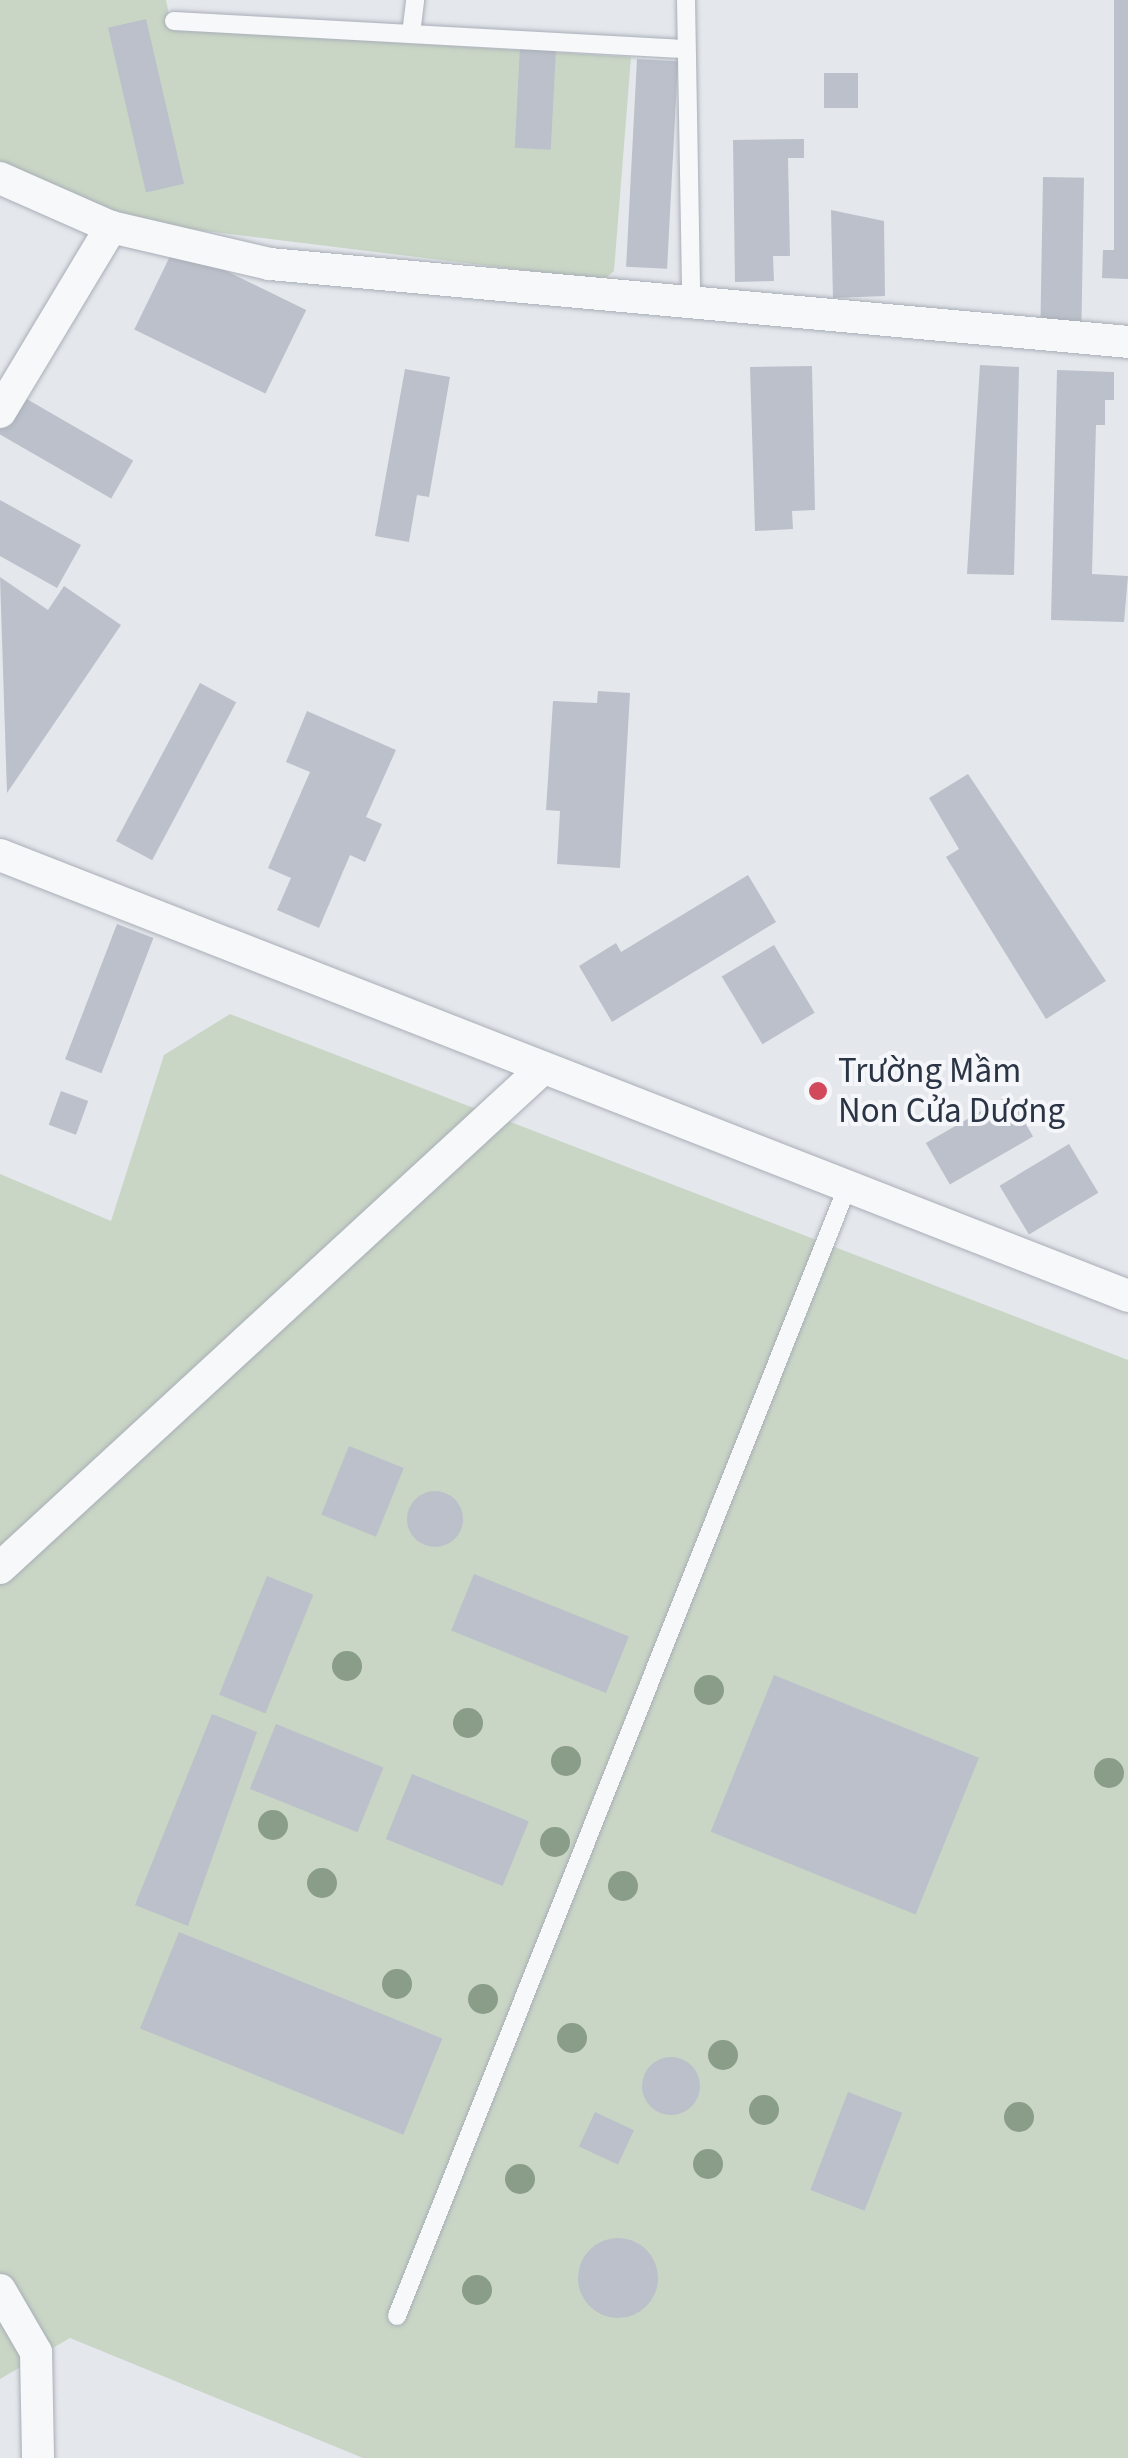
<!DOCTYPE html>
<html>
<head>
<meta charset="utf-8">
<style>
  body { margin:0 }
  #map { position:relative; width:1128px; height:2458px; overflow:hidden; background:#e4e7ec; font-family:"Source Sans 3",sans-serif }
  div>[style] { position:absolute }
  .green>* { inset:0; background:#c9d6c5 }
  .building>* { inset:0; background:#bbc0ca; transform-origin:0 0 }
  .round { border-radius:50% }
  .roads { filter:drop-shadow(0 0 2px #a9aeb7) drop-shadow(0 0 2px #a9aeb7) }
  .service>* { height:18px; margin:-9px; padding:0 9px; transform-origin:9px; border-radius:9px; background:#f7f8fa }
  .minor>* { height:32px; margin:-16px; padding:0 16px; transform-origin:16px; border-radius:16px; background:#f7f8fa }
  .trees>* { width:30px; height:30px; margin:-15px; border-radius:50%; background:#899d89 }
  .dots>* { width:28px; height:28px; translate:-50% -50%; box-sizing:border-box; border:5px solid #f4f6f9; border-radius:50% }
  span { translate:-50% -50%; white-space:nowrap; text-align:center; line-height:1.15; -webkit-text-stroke:8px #f4f6f9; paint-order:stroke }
  .poi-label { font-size:35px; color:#2b3445 }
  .left { translate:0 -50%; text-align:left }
</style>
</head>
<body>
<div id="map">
  <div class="green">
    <div style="clip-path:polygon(0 0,166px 0,172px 29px,631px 57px,614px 271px,604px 280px,115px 220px,0 163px)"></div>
    <div style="clip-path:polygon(230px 1014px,1128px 1360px,1128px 2458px,363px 2458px,70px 2338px,0 2379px,0 1174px,111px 1221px,164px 1055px)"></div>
  </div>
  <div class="building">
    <div style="clip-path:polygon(1114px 0,1128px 0,1128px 279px,1102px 278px,1103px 250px,1114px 250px)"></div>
    <div style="left:146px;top:19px;width:169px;height:39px;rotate:77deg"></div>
    <div style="left:520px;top:48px;width:36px;height:100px;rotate:3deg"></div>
    <div style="left:637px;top:59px;width:41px;height:208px;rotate:3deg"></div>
    <div style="left:824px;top:73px;width:34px;height:35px"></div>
    <div style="clip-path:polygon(804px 139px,804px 158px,788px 158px,790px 256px,773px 256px,774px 281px,735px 282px,733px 140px)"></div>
    <div style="left:1043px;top:177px;width:41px;height:152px;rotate:1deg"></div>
    <div style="clip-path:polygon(831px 210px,884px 221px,885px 296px,833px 298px)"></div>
    <div style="left:175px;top:246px;width:146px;height:93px;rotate:26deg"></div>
    <div style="clip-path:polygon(980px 365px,1019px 367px,1014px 575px,967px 574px)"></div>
    <div style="clip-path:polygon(812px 366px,815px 510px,792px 511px,793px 529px,755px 531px,750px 367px)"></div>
    <div style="clip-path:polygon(405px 369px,450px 377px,429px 497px,417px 495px,409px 542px,375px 536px)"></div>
    <div style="clip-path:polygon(1057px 370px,1114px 372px,1114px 400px,1105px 400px,1105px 425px,1096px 425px,1092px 574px,1128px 576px,1124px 622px,1051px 620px)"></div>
    <div style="left:18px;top:394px;width:133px;height:44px;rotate:30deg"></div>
    <div style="clip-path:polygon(0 500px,81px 545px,57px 588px,0 556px)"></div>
    <div style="clip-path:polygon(0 577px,48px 610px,64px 586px,121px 625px,7px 793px)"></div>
    <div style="left:200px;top:683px;width:41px;height:179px;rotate:28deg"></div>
    <div style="clip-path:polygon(598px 691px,630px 693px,620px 868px,557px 864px,560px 811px,546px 810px,553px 701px,597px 703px)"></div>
    <div style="clip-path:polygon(307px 711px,396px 750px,366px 817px,382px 824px,365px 862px,350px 855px,319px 928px,277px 910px,291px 878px,268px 868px,310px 772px,286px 762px)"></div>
    <div style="clip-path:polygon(968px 774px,1106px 981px,1046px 1019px,946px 857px,959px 849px,929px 798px)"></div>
    <div style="clip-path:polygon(748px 875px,776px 922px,612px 1022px,579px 966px,616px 943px,621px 952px)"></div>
    <div style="left:117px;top:924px;width:39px;height:145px;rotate:21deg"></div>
    <div style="left:774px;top:945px;width:79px;height:61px;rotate:59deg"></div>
    <div style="left:61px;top:1091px;width:29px;height:36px;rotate:20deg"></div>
    <div style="left:1009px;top:1095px;width:48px;height:96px;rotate:60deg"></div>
    <div style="left:1069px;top:1144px;width:57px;height:81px;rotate:59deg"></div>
    <div style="left:349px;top:1446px;width:59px;height:74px;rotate:22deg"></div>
    <div class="round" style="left:407px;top:1491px;width:56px;height:56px"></div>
    <div style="left:474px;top:1574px;width:167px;height:61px;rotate:22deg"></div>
    <div style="left:267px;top:1576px;width:50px;height:128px;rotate:22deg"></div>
    <div style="left:774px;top:1675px;width:221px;height:169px;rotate:22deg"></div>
    <div style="clip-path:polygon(212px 1714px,257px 1732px,188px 1926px,135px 1905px)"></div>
    <div style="left:276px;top:1724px;width:116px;height:70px;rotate:22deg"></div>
    <div style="left:412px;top:1774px;width:126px;height:70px;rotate:22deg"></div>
    <div style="left:179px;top:1932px;width:284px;height:104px;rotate:22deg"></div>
    <div class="round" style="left:642px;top:2057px;width:58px;height:58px"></div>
    <div style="left:848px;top:2092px;width:58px;height:105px;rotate:21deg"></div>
    <div style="left:595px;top:2112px;width:43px;height:38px;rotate:25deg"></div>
    <div class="round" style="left:578px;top:2238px;width:80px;height:80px"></div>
  </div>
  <div class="roads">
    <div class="service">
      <div style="left:686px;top:0;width:301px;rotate:89deg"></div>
      <div style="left:174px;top:21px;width:509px;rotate:3.15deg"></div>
      <div style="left:411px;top:34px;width:34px;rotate:-83deg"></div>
      <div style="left:397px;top:2316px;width:1218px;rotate:-68.26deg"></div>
    </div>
    <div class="minor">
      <div style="left:0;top:178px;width:121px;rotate:23.8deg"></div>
      <div style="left:111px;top:227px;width:163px;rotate:13.1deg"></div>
      <div style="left:270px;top:264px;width:862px;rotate:5.19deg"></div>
      <div style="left:0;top:412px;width:216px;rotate:-59deg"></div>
      <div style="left:0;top:855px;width:1211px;rotate:21.35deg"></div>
      <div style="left:0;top:1568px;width:735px;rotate:-42.63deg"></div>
      <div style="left:0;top:2290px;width:72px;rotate:59.9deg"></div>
      <div style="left:36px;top:2352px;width:106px;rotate:88.9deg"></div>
    </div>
  </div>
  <div class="trees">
    <div style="left:347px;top:1666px"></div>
    <div style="left:709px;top:1690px"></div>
    <div style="left:468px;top:1723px"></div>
    <div style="left:566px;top:1761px"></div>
    <div style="left:1109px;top:1773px"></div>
    <div style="left:273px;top:1825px"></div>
    <div style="left:555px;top:1842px"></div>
    <div style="left:322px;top:1883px"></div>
    <div style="left:623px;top:1886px"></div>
    <div style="left:397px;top:1984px"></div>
    <div style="left:483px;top:1999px"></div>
    <div style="left:572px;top:2038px"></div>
    <div style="left:723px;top:2055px"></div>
    <div style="left:764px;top:2110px"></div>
    <div style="left:1019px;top:2117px"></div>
    <div style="left:708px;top:2164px"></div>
    <div style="left:520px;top:2179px"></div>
    <div style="left:477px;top:2290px"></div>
  </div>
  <div class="dots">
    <div style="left:818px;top:1091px;background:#d1495b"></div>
  </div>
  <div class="poi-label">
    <span class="left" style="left:838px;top:1091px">Trường Mầm<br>Non Cửa Dương</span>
  </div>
</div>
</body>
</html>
